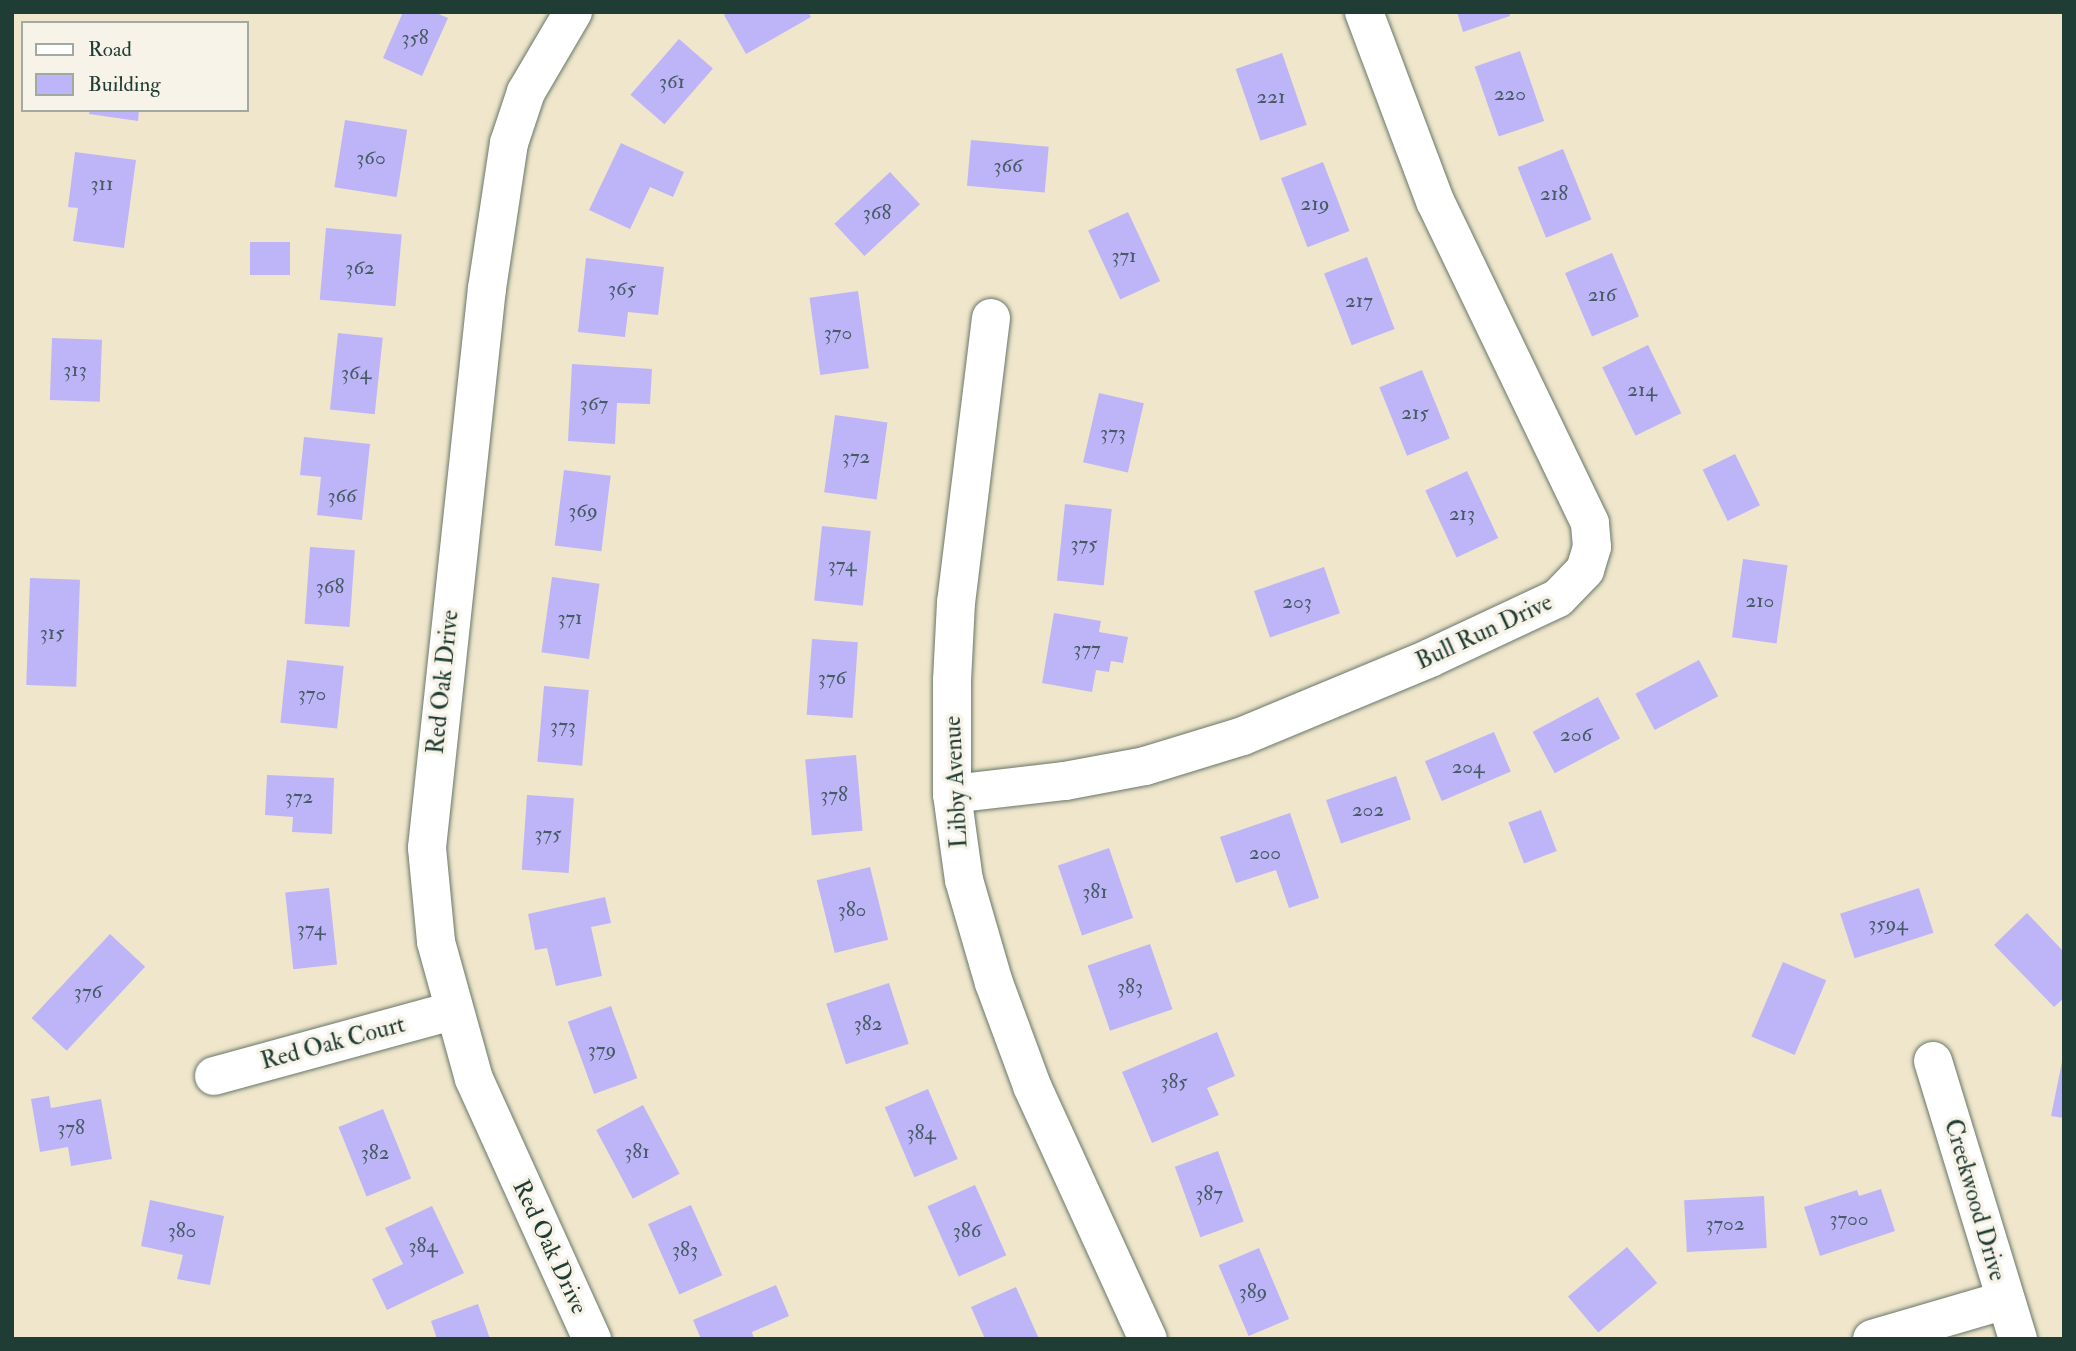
<!DOCTYPE html>
<html>
<head>
<meta charset="utf-8">
<style>
  body { margin:0 }
  #map { position:relative; width:2076px; height:1351px; overflow:hidden; background:#f0e6cc; font-family:"IM FELL Double Pica",serif }
  div>[style] { position:absolute }
  .building>* { inset:0; background:#beb5f8; transform-origin:0 0 }
  .roads { filter:drop-shadow(0 0 2px #687869) drop-shadow(0 0 2px #687869) }
  .minor>* { height:38px; margin:-19px; padding:0 19px; transform-origin:19px; border-radius:19px; background:#fff }
  span { translate:-50% -50%; white-space:nowrap; text-align:center; line-height:1.15; -webkit-text-stroke:7px #f7f3e8; paint-order:stroke }
  .number-label { font-size:21px; color:#475b65 }
  .number-label span { -webkit-text-stroke-width:0 }
  .street-label { font-size:24px; color:#1f3d34 }
  .frame { position:absolute; inset:0; border:14px solid #1f3d34; pointer-events:none }
  .legend { position:absolute; left:21px; top:21px; width:228px; height:91px; box-sizing:border-box; background:#f7f3e8; border:2px solid #a1aaa0; margin:0; padding:9px 12px; list-style:none; font-size:21px; color:#1f3d34 }
  .legend li { display:flex; align-items:center; gap:14px; height:35px }
  .legend b { width:35px; border:2px solid #a1aaa0 }
</style>
</head>
<body>
<div id="map">
  <div class="building">
    <div style="clip-path:polygon(403px 12px,434px 12px,448px 18px,422px 76px,383px 58px)"></div>
    <div style="clip-path:polygon(728px 12px,808px 12px,811px 17px,746px 54px,724px 15px)"></div>
    <div style="clip-path:polygon(1457px 12px,1509px 12px,1510px 16px,1463px 32px)"></div>
    <div style="left:679px;top:39px;width:45px;height:74px;rotate:41deg"></div>
    <div style="left:1520px;top:51px;width:74px;height:48px;rotate:71deg"></div>
    <div style="left:1282px;top:53px;width:76px;height:49px;rotate:71deg"></div>
    <div style="clip-path:polygon(90px 110px,139px 110px,138px 121px,89px 114px)"></div>
    <div style="left:345px;top:120px;width:63px;height:68px;rotate:9deg"></div>
    <div style="left:971px;top:140px;width:78px;height:46px;rotate:5deg"></div>
    <div style="clip-path:polygon(621px 143px,684px 172px,673px 197px,650px 187px,630px 229px,589px 210px)"></div>
    <div style="left:1563px;top:149px;width:76px;height:49px;rotate:68deg"></div>
    <div style="clip-path:polygon(75px 152px,136px 160px,124px 248px,73px 241px,78px 208px,68px 207px)"></div>
    <div style="left:1323px;top:162px;width:74px;height:45px;rotate:69deg"></div>
    <div style="left:890px;top:172px;width:44px;height:76px;rotate:47deg"></div>
    <div style="left:1128px;top:212px;width:76px;height:44px;rotate:65deg"></div>
    <div style="left:326px;top:228px;width:76px;height:72px;rotate:5deg"></div>
    <div style="left:290px;top:242px;width:33px;height:40px;rotate:90deg"></div>
    <div style="left:1612px;top:253px;width:69px;height:51px;rotate:67deg"></div>
    <div style="left:1367px;top:257px;width:77px;height:46px;rotate:69deg"></div>
    <div style="clip-path:polygon(586px 258px,664px 267px,658px 315px,628px 312px,625px 337px,578px 332px)"></div>
    <div style="left:858px;top:291px;width:78px;height:49px;rotate:82deg"></div>
    <div style="left:338px;top:333px;width:45px;height:77px;rotate:6deg"></div>
    <div style="left:52px;top:338px;width:50px;height:62px;rotate:2deg"></div>
    <div style="left:1648px;top:345px;width:76px;height:51px;rotate:64deg"></div>
    <div style="clip-path:polygon(572px 364px,652px 369px,650px 404px,617px 403px,615px 444px,568px 441px)"></div>
    <div style="left:1422px;top:370px;width:74px;height:46px;rotate:68deg"></div>
    <div style="left:1099px;top:393px;width:46px;height:71px;rotate:13deg"></div>
    <div style="left:835px;top:415px;width:53px;height:78px;rotate:8deg"></div>
    <div style="clip-path:polygon(304px 437px,370px 444px,362px 520px,317px 515px,321px 477px,300px 475px)"></div>
    <div style="left:1735px;top:454px;width:57px;height:36px;rotate:64deg"></div>
    <div style="left:564px;top:470px;width:47px;height:76px;rotate:7deg"></div>
    <div style="left:1467px;top:471px;width:74px;height:46px;rotate:65deg"></div>
    <div style="left:1065px;top:504px;width:47px;height:77px;rotate:6deg"></div>
    <div style="left:822px;top:526px;width:49px;height:75px;rotate:6deg"></div>
    <div style="left:310px;top:547px;width:45px;height:77px;rotate:4deg"></div>
    <div style="left:1743px;top:559px;width:45px;height:79px;rotate:8deg"></div>
    <div style="left:1324px;top:567px;width:49px;height:74px;rotate:71deg"></div>
    <div style="left:552px;top:577px;width:48px;height:76px;rotate:8deg"></div>
    <div style="left:30px;top:578px;width:50px;height:107px;rotate:2deg"></div>
    <div style="clip-path:polygon(1054px 613px,1101px 621px,1099px 632px,1128px 637px,1123px 663px,1111px 661px,1109px 672px,1096px 670px,1092px 692px,1042px 683px)"></div>
    <div style="left:812px;top:639px;width:46px;height:76px;rotate:4deg"></div>
    <div style="left:287px;top:660px;width:57px;height:63px;rotate:6deg"></div>
    <div style="left:1699px;top:660px;width:41px;height:72px;rotate:62deg"></div>
    <div style="left:544px;top:686px;width:45px;height:76px;rotate:5deg"></div>
    <div style="left:1598px;top:697px;width:47px;height:74px;rotate:62deg"></div>
    <div style="left:1494px;top:732px;width:43px;height:75px;rotate:67deg"></div>
    <div style="left:856px;top:755px;width:76px;height:51px;rotate:85deg"></div>
    <div style="clip-path:polygon(267px 775px,334px 778px,332px 834px,292px 832px,293px 817px,265px 815px)"></div>
    <div style="left:1396px;top:776px;width:46px;height:74px;rotate:71deg"></div>
    <div style="left:527px;top:795px;width:47px;height:75px;rotate:4deg"></div>
    <div style="left:1541px;top:810px;width:44px;height:35px;rotate:69deg"></div>
    <div style="clip-path:polygon(1290px 813px,1319px 898px,1289px 908px,1276px 870px,1236px 883px,1220px 837px)"></div>
    <div style="left:1109px;top:848px;width:74px;height:54px;rotate:71deg"></div>
    <div style="left:870px;top:867px;width:75px;height:55px;rotate:76deg"></div>
    <div style="left:329px;top:888px;width:77px;height:44px;rotate:84deg"></div>
    <div style="left:1919px;top:888px;width:47px;height:83px;rotate:72deg"></div>
    <div style="clip-path:polygon(605px 897px,611px 923px,591px 927px,602px 976px,556px 986px,547px 948px,535px 950px,528px 914px)"></div>
    <div style="clip-path:polygon(2027px 913px,2064px 952px,2064px 998px,2054px 1007px,1994px 945px)"></div>
    <div style="left:110px;top:934px;width:48px;height:115px;rotate:43deg"></div>
    <div style="left:1150px;top:944px;width:69px;height:66px;rotate:71deg"></div>
    <div style="left:1783px;top:962px;width:47px;height:81px;rotate:23deg"></div>
    <div style="left:889px;top:983px;width:64px;height:66px;rotate:72deg"></div>
    <div style="left:611px;top:1006px;width:77px;height:46px;rotate:70deg"></div>
    <div style="clip-path:polygon(1217px 1032px,1235px 1076px,1207px 1088px,1219px 1115px,1152px 1143px,1122px 1072px)"></div>
    <div style="clip-path:polygon(2064px 1052px,2064px 1118px,2051px 1116px)"></div>
    <div style="left:928px;top:1089px;width:76px;height:47px;rotate:67deg"></div>
    <div style="clip-path:polygon(49px 1096px,51px 1108px,101px 1099px,112px 1159px,71px 1166px,68px 1147px,40px 1152px,31px 1099px)"></div>
    <div style="left:643px;top:1105px;width:78px;height:53px;rotate:62deg"></div>
    <div style="left:383px;top:1109px;width:75px;height:48px;rotate:68deg"></div>
    <div style="left:1218px;top:1151px;width:75px;height:46px;rotate:70deg"></div>
    <div style="left:975px;top:1185px;width:77px;height:52px;rotate:66deg"></div>
    <div style="clip-path:polygon(1881px 1189px,1895px 1231px,1820px 1256px,1804px 1207px,1857px 1190px,1859px 1196px)"></div>
    <div style="left:1764px;top:1196px;width:52px;height:80px;rotate:87deg"></div>
    <div style="clip-path:polygon(150px 1200px,224px 1216px,210px 1285px,177px 1279px,183px 1255px,141px 1246px)"></div>
    <div style="left:691px;top:1205px;width:77px;height:47px;rotate:66deg"></div>
    <div style="clip-path:polygon(432px 1206px,464px 1273px,387px 1310px,372px 1279px,403px 1264px,385px 1228px)"></div>
    <div style="left:1627px;top:1247px;width:47px;height:77px;rotate:50deg"></div>
    <div style="left:1259px;top:1248px;width:77px;height:44px;rotate:67deg"></div>
    <div style="clip-path:polygon(776px 1285px,789px 1316px,752px 1332px,754px 1339px,701px 1339px,693px 1320px)"></div>
    <div style="clip-path:polygon(1016px 1287px,1039px 1339px,985px 1339px,971px 1307px)"></div>
    <div style="clip-path:polygon(478px 1304px,490px 1339px,437px 1339px,431px 1321px)"></div>
  </div>
  <div class="roads">
    <div class="minor">
      <div style="left:573px;top:12px;width:93px;rotate:120.4deg"></div>
      <div style="left:526px;top:92px;width:54px;rotate:108.4deg"></div>
      <div style="left:509px;top:143px;width:147px;rotate:98.6deg"></div>
      <div style="left:487px;top:288px;width:563px;rotate:96.12deg"></div>
      <div style="left:427px;top:848px;width:94px;rotate:84.5deg"></div>
      <div style="left:436px;top:942px;width:142px;rotate:74.5deg"></div>
      <div style="left:474px;top:1079px;width:286px;rotate:65.6deg"></div>
      <div style="left:991px;top:318px;width:286px;rotate:97deg"></div>
      <div style="left:956px;top:602px;width:78px;rotate:92.9deg"></div>
      <div style="left:952px;top:680px;width:114px;rotate:90deg"></div>
      <div style="left:952px;top:794px;width:87px;rotate:82.1deg"></div>
      <div style="left:964px;top:880px;width:107px;rotate:73.8deg"></div>
      <div style="left:994px;top:983px;width:110px;rotate:69.7deg"></div>
      <div style="left:1032px;top:1086px;width:278px;rotate:65.4deg"></div>
      <div style="left:952px;top:794px;width:114px;rotate:-6.6deg"></div>
      <div style="left:1065px;top:781px;width:81px;rotate:-10.6deg"></div>
      <div style="left:1145px;top:766px;width:102px;rotate:-17deg"></div>
      <div style="left:1243px;top:736px;width:203px;rotate:-22.6deg"></div>
      <div style="left:1430px;top:658px;width:141px;rotate:-25.1deg"></div>
      <div style="left:1558px;top:598px;width:39px;rotate:-46deg"></div>
      <div style="left:1585px;top:570px;width:24px;rotate:-73deg"></div>
      <div style="left:1592px;top:547px;width:24px;rotate:-95deg"></div>
      <div style="left:1590px;top:523px;width:357px;rotate:-115.7deg"></div>
      <div style="left:1435px;top:201px;width:202px;rotate:-110.6deg"></div>
      <div style="left:1933px;top:1061px;width:291px;rotate:73deg"></div>
      <div style="left:214px;top:1076px;width:247px;rotate:-15.3deg"></div>
      <div style="left:1872px;top:1339px;width:139px;rotate:-16.3deg"></div>
    </div>
  </div>
  <div class="number-label">
    <span style="left:415px;top:38px">358</span>
    <span style="left:672px;top:82px">361</span>
    <span style="left:1510px;top:94px">220</span>
    <span style="left:1271px;top:97px">221</span>
    <span style="left:371px;top:158px">360</span>
    <span style="left:1008px;top:166px">366</span>
    <span style="left:102px;top:184px">311</span>
    <span style="left:1554px;top:194px">218</span>
    <span style="left:1315px;top:204px">219</span>
    <span style="left:877px;top:213px">368</span>
    <span style="left:1124px;top:256px">371</span>
    <span style="left:360px;top:268px">362</span>
    <span style="left:622px;top:289px">365</span>
    <span style="left:1602px;top:295px">216</span>
    <span style="left:1359px;top:301px">217</span>
    <span style="left:838px;top:333px">370</span>
    <span style="left:75px;top:370px">313</span>
    <span style="left:356px;top:373px">364</span>
    <span style="left:1642px;top:390px">214</span>
    <span style="left:594px;top:404px">367</span>
    <span style="left:1415px;top:413px">215</span>
    <span style="left:1113px;top:433px">373</span>
    <span style="left:856px;top:457px">372</span>
    <span style="left:342px;top:496px">366</span>
    <span style="left:583px;top:511px">369</span>
    <span style="left:1462px;top:514px">213</span>
    <span style="left:1084px;top:544px">375</span>
    <span style="left:842px;top:565px">374</span>
    <span style="left:330px;top:587px">368</span>
    <span style="left:1760px;top:601px">210</span>
    <span style="left:1297px;top:602px">203</span>
    <span style="left:570px;top:618px">371</span>
    <span style="left:52px;top:633px">315</span>
    <span style="left:1087px;top:649px">377</span>
    <span style="left:832px;top:678px">376</span>
    <span style="left:312px;top:694px">370</span>
    <span style="left:563px;top:726px">373</span>
    <span style="left:1576px;top:735px">206</span>
    <span style="left:1468px;top:767px">204</span>
    <span style="left:834px;top:795px">378</span>
    <span style="left:299px;top:797px">372</span>
    <span style="left:1368px;top:810px">202</span>
    <span style="left:548px;top:834px">375</span>
    <span style="left:1265px;top:853px">200</span>
    <span style="left:1095px;top:892px">381</span>
    <span style="left:852px;top:910px">380</span>
    <span style="left:1888px;top:924px">3594</span>
    <span style="left:311px;top:929px">374</span>
    <span style="left:1130px;top:987px">383</span>
    <span style="left:88px;top:992px">376</span>
    <span style="left:868px;top:1024px">382</span>
    <span style="left:602px;top:1050px">379</span>
    <span style="left:1174px;top:1082px">385</span>
    <span style="left:71px;top:1128px">378</span>
    <span style="left:921px;top:1133px">384</span>
    <span style="left:637px;top:1152px">381</span>
    <span style="left:375px;top:1153px">382</span>
    <span style="left:1209px;top:1194px">387</span>
    <span style="left:1849px;top:1219px">3700</span>
    <span style="left:1725px;top:1224px">3702</span>
    <span style="left:182px;top:1231px">380</span>
    <span style="left:967px;top:1231px">386</span>
    <span style="left:423px;top:1246px">384</span>
    <span style="left:685px;top:1250px">383</span>
    <span style="left:1253px;top:1292px">389</span>
  </div>
  <div class="street-label">
    <span style="left:1484px;top:632px;rotate:-25deg">Bull Run Drive</span>
    <span style="left:443px;top:682px;rotate:-84deg">Red Oak Drive</span>
    <span style="left:956px;top:782px;rotate:-93deg">Libby Avenue</span>
    <span style="left:333px;top:1043px;rotate:-15deg">Red Oak Court</span>
    <span style="left:1975px;top:1200px;rotate:74deg">Creekwood Drive</span>
    <span style="left:550px;top:1247px;rotate:65deg">Red Oak Drive</span>
  </div>
  <div class="frame"></div>
  <ul class="legend">
  <li><b style="height:9px;background:#fff"></b>Road</li>
  <li><b style="height:19px;background:#beb5f8"></b>Building</li>
  </ul>
</div>
</body>
</html>
